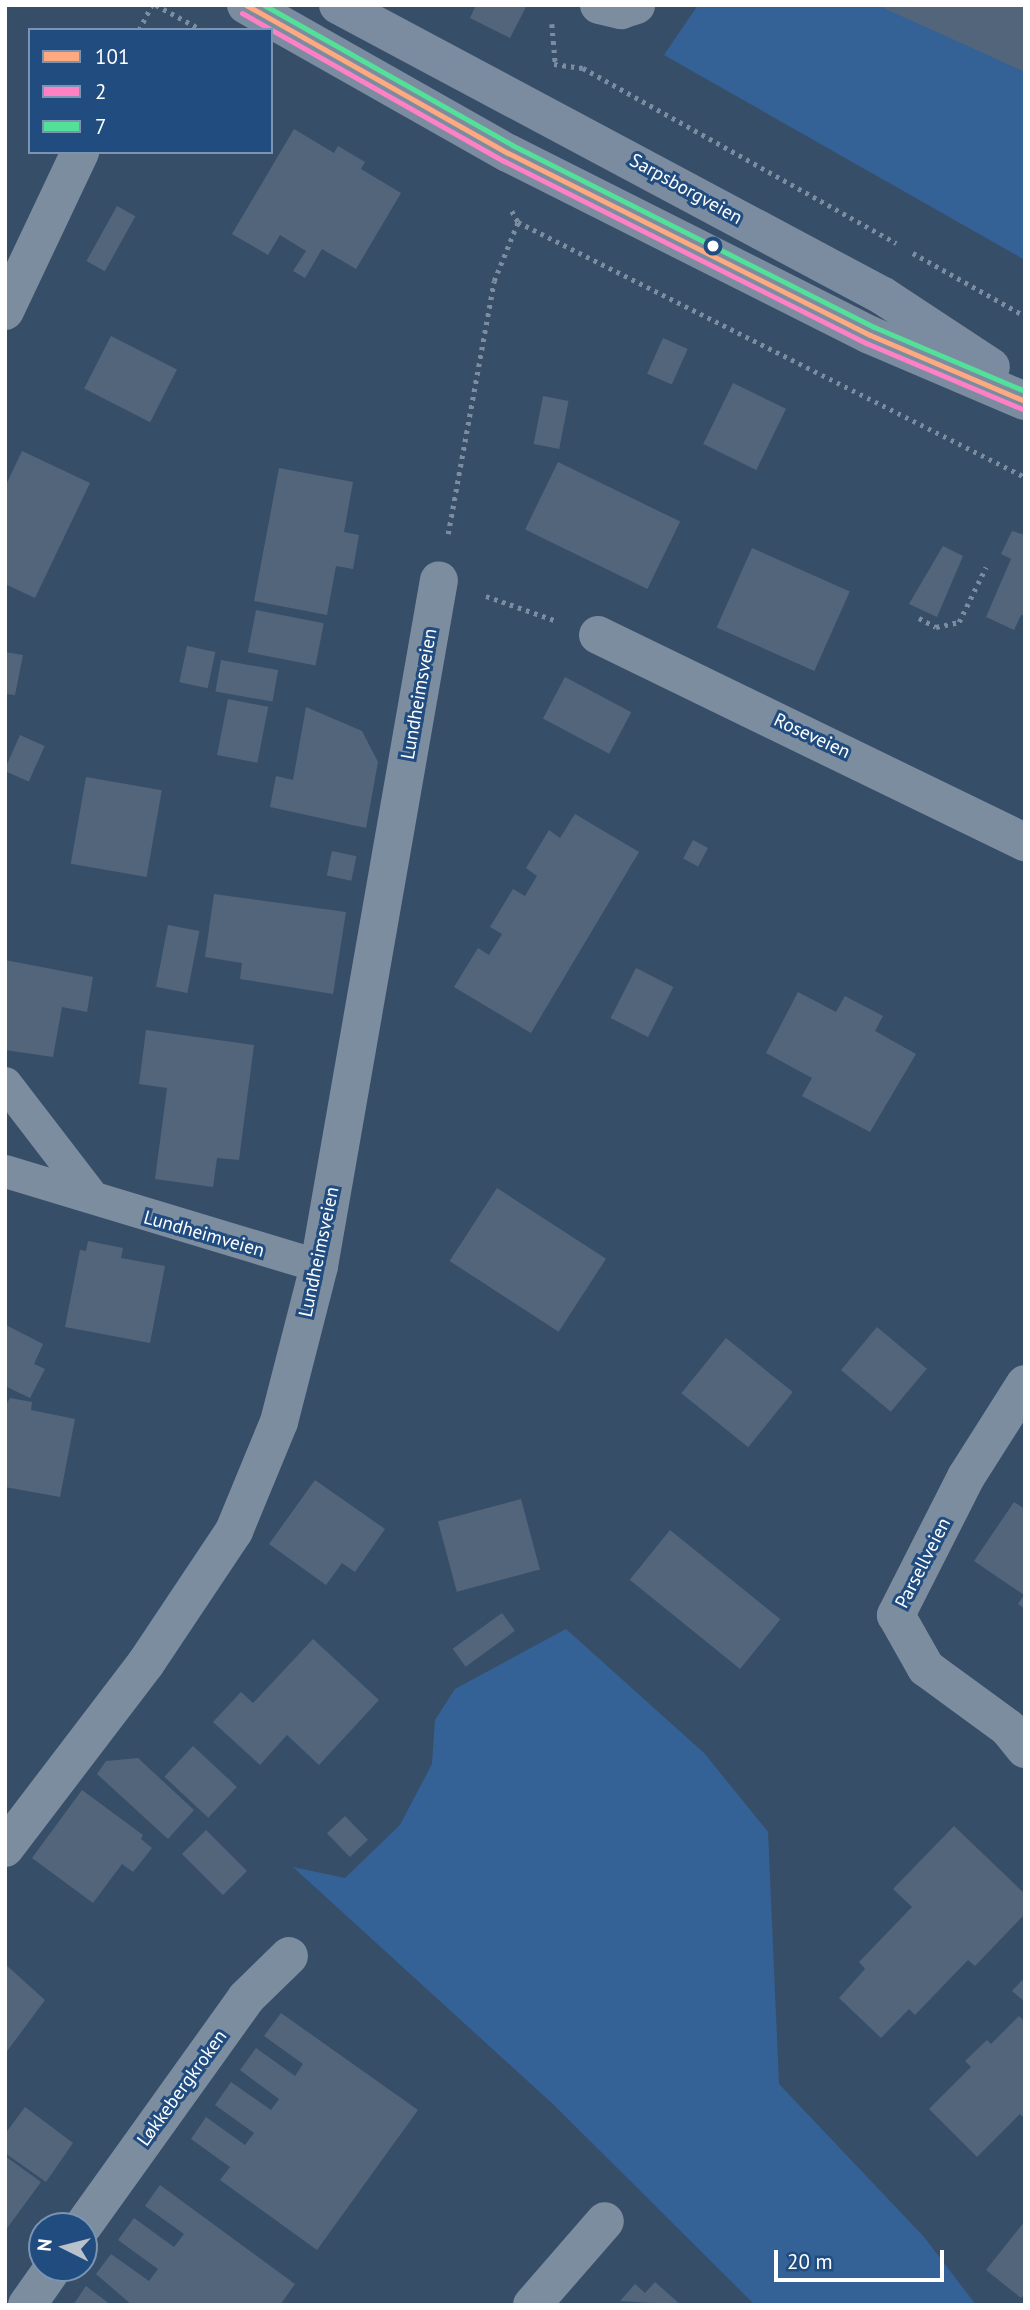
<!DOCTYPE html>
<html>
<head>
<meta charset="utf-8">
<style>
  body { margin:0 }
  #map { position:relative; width:1030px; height:2310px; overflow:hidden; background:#374e69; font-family:"PT Sans",sans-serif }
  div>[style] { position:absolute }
  .green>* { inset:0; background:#356296 }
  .building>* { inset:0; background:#52657b; transform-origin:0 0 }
  .path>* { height:4.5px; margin-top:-2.25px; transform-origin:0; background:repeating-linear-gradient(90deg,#7d8da0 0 3.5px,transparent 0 8.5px) }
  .service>* { height:33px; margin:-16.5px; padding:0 16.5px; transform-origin:16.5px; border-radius:16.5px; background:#7d8da0 }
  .minor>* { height:38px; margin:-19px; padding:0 19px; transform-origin:19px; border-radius:19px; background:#7d8da0 }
  .trunk>* { height:38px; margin:-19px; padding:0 19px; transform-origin:19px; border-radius:19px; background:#7c8ca0 }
  .bus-1>* { height:5px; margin:-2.5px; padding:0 2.5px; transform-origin:2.5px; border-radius:2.5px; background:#ffa980 }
  .bus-2>* { height:5px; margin:-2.5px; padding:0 2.5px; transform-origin:2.5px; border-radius:2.5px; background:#ff80c5 }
  .bus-3>* { height:5px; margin:-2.5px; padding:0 2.5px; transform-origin:2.5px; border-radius:2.5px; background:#53e098 }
  .dots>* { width:19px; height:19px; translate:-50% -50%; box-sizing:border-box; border:4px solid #214c7f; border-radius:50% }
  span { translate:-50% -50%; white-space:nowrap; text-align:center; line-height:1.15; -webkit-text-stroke:6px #214c7f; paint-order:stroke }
  .street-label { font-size:19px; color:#fff }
  .frame { position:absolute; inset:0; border:7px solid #fff; pointer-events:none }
  .legend { position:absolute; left:28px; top:28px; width:245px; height:126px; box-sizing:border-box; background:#214c7f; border:2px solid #7a94b2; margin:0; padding:9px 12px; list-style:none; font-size:21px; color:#fff }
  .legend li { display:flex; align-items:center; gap:14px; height:35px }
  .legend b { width:35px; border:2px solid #7a94b2 }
  .north { position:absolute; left:28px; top:2212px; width:70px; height:70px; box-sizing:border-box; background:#214c7f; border:2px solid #7a94b2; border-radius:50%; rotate:276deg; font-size:19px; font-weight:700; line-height:28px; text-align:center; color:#fff }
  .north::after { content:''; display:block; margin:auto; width:24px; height:32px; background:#b9c1ca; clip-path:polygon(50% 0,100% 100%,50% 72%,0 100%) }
  .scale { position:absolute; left:774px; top:2250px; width:170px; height:32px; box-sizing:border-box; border:4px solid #fff; border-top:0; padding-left:9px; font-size:21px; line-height:24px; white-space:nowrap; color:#fff; -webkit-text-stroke:5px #214c7f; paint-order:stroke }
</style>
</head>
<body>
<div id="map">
  <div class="green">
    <div style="clip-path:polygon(698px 5px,883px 5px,1025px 69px,1025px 260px,664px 55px)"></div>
    <div style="clip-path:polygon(566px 1629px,704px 1753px,768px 1832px,779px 2084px,924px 2237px,976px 2305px,755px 2305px,554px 2105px,293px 1867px,345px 1878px,400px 1825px,432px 1764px,435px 1720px,455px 1689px)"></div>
  </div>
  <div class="building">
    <div style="clip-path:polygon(476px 5px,527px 5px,510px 38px,470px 18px)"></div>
    <div style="clip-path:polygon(877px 5px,1025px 5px,1025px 72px)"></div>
    <div style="clip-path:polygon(294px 129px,334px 153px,338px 146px,365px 162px,361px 169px,401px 193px,356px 269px,322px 249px,305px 278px,293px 271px,306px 251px,280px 235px,268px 255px,232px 234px)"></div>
    <div style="left:117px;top:206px;width:21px;height:63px;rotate:29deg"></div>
    <div style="left:111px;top:336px;width:74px;height:59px;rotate:27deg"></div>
    <div style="left:663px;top:338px;width:27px;height:39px;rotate:24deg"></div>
    <div style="left:733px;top:383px;width:59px;height:68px;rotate:26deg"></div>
    <div style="left:543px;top:396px;width:26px;height:49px;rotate:11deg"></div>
    <div style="clip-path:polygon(22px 451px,90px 483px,35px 598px,5px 584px,5px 487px)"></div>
    <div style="left:558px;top:462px;width:136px;height:75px;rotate:26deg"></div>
    <div style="clip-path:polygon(279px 468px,353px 482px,344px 532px,359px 535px,353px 569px,336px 566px,327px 615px,254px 601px)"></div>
    <div style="clip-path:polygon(1012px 531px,1025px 535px,1025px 616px,1021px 615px,1014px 630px,986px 617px,1011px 559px,1001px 554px)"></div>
    <div style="clip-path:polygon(943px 546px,963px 556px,937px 617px,909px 604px)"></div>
    <div style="left:752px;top:548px;width:107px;height:87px;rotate:24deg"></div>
    <div style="left:256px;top:610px;width:69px;height:43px;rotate:11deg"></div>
    <div style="left:187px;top:646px;width:29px;height:37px;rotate:12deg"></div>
    <div style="clip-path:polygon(5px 652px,23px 655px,15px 695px,5px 694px)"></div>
    <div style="left:221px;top:660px;width:58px;height:32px;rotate:10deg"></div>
    <div style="left:565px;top:677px;width:75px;height:47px;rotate:28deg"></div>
    <div style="left:228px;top:699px;width:41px;height:57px;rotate:11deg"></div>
    <div style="clip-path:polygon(306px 707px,362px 731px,378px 762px,366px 828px,270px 807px,276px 776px,293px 780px)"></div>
    <div style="left:20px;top:735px;width:27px;height:39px;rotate:24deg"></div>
    <div style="left:86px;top:777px;width:77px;height:88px;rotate:10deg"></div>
    <div style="clip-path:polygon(575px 814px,639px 852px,531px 1033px,454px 987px,478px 948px,489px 955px,502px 934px,490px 927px,513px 889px,525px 896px,537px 876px,526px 868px,549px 830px,560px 838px)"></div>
    <div style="left:693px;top:840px;width:17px;height:21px;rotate:28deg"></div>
    <div style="left:332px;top:851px;width:25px;height:25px;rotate:12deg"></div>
    <div style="clip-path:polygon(214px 894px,346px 912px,333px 994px,240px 979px,242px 963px,205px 957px)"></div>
    <div style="left:168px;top:925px;width:32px;height:63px;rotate:11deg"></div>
    <div style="clip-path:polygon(5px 960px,93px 977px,87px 1012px,62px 1007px,53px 1057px,5px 1050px)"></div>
    <div style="left:636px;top:968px;width:42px;height:56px;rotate:27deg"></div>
    <div style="clip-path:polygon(798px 992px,836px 1012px,845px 996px,883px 1016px,875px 1031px,916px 1054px,870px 1132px,802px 1096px,812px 1078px,766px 1053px)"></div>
    <div style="clip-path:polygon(146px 1030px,254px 1045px,239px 1160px,217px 1158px,213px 1187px,155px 1179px,167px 1088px,139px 1084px)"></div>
    <div style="left:497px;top:1188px;width:130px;height:87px;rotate:33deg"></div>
    <div style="clip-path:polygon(88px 1241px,123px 1248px,121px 1258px,165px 1266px,150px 1343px,65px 1327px,80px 1250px,86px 1251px)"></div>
    <div style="clip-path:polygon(6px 1325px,43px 1344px,34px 1364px,45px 1369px,30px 1398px,5px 1386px)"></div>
    <div style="left:877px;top:1327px;width:65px;height:56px;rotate:40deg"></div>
    <div style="left:726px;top:1338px;width:86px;height:71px;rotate:39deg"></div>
    <div style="clip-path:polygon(10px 1398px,32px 1402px,31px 1410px,75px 1419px,60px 1497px,5px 1487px,5px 1406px)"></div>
    <div style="clip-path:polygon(315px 1480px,385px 1529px,355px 1572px,342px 1563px,326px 1585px,269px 1544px)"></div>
    <div style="left:521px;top:1499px;width:73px;height:86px;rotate:75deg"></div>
    <div style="clip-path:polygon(1014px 1502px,1025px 1509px,1025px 1609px,1018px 1604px,1024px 1595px,974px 1561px)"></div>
    <div style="left:670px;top:1530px;width:142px;height:64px;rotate:39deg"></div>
    <div style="left:502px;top:1613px;width:22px;height:61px;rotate:54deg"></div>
    <div style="clip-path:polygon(313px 1639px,379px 1700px,319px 1765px,287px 1735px,260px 1765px,213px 1722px,241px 1692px,253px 1703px)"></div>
    <div style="left:193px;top:1746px;width:60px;height:42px;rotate:43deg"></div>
    <div style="clip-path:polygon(138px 1758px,194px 1810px,168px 1839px,97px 1774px,106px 1761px)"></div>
    <div style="clip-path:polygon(82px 1790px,143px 1835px,141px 1839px,152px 1848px,133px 1872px,122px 1864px,93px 1903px,32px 1858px)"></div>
    <div style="left:345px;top:1816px;width:33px;height:25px;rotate:46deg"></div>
    <div style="clip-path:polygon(954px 1826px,1025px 1894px,1025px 1914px,975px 1966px,968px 1960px,915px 2015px,909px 2009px,881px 2038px,839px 1998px,865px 1969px,859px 1962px,912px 1907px,893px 1889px)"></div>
    <div style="left:206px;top:1830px;width:58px;height:34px;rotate:45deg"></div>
    <div style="clip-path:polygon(5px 1964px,45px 2000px,5px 2054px)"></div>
    <div style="clip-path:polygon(1025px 1977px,1025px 2002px,1012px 1991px)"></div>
    <div style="clip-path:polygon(281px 2013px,418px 2110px,317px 2250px,220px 2180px,230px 2167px,191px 2139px,206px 2117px,245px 2145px,254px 2133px,215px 2105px,231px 2082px,271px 2110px,279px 2099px,240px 2070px,256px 2048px,295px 2076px,303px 2064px,264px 2036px)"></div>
    <div style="clip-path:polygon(1019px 2016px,1025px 2022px,1025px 2119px,1020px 2114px,977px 2157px,929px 2109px,971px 2067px,965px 2061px,987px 2040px,991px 2044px)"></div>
    <div style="clip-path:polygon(25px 2107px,73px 2143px,46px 2182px,5px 2153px,5px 2134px)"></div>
    <div style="clip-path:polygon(5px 2156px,41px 2182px,5px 2231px)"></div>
    <div style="clip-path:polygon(160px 2185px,295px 2284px,280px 2305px,132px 2305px,96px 2274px,111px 2254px,149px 2281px,158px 2269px,118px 2240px,134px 2218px,174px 2247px,184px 2234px,145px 2206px)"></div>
    <div style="clip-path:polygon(1025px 2221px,1025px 2294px,1021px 2298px,986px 2270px)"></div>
    <div style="clip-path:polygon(655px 2282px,681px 2305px,620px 2301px,635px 2284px,645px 2293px)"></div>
    <div style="clip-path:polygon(86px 2286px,111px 2305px,73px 2305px)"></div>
  </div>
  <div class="path">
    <div style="left:156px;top:5px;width:52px;rotate:28.5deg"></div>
    <div style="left:552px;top:24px;width:38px;rotate:85deg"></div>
    <div style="left:139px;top:30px;width:28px;rotate:-63deg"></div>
    <div style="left:554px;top:64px;width:29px;rotate:8deg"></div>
    <div style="left:583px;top:68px;width:359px;rotate:29.2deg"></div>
    <div style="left:512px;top:211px;width:13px;rotate:61deg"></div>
    <div style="left:518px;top:222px;width:568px;rotate:26.7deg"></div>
    <div style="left:913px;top:253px;width:129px;rotate:29.4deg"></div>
    <div style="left:448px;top:534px;width:257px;rotate:-79.7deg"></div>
    <div style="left:494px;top:281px;width:64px;rotate:-67.9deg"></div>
    <div style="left:486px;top:596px;width:72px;rotate:19.4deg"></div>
    <div style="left:919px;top:618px;width:19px;rotate:28deg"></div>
    <div style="left:936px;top:627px;width:24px;rotate:-12deg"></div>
    <div style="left:959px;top:622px;width:61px;rotate:-63.9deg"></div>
  </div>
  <div class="service">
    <div style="left:5px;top:1083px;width:141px;rotate:52.5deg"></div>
    <div style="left:5px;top:1171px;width:328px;rotate:16.8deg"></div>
  </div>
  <div class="minor">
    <div style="left:599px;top:5px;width:23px;rotate:13deg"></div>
    <div style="left:621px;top:10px;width:16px;rotate:-18deg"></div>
    <div style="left:5px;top:311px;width:176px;rotate:-64.7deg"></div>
    <div style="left:598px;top:635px;width:475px;rotate:25.9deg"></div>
    <div style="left:1025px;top:1384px;width:110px;rotate:122.4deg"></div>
    <div style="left:966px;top:1477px;width:155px;rotate:116.9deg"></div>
    <div style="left:896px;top:1615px;width:61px;rotate:60.5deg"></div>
    <div style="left:926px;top:1668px;width:102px;rotate:36.2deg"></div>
    <div style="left:1008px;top:1728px;width:27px;rotate:51deg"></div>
    <div style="left:5px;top:1848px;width:233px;rotate:-52.7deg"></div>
    <div style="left:146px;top:1663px;width:159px;rotate:-56.3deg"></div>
    <div style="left:234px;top:1531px;width:118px;rotate:-67.6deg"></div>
    <div style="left:279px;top:1422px;width:161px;rotate:-75.6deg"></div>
    <div style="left:319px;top:1266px;width:696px;rotate:-80.08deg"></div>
    <div style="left:83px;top:2226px;width:280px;rotate:-54.4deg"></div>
    <div style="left:246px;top:1998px;width:60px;rotate:-44.3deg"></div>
    <div style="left:27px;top:2305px;width:45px;rotate:-54.9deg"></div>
    <div style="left:532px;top:2305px;width:111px;rotate:-49deg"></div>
  </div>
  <div class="trunk">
    <div style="left:246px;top:5px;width:301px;rotate:29.5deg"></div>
    <div style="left:508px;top:153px;width:405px;rotate:26.7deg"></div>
    <div style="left:870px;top:335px;width:168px;rotate:23.1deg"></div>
    <div style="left:338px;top:5px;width:618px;rotate:28.1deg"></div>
    <div style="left:883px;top:296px;width:129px;rotate:33.3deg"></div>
  </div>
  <div class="bus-1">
    <div style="left:246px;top:5px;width:301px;rotate:29.5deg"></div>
    <div style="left:508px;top:153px;width:405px;rotate:26.7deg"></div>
    <div style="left:870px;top:335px;width:168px;rotate:23.1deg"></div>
  </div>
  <div class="bus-2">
    <div style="left:242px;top:13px;width:301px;rotate:29.5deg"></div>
    <div style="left:504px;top:161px;width:405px;rotate:26.7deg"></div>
    <div style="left:866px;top:343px;width:169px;rotate:22.9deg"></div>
  </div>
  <div class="bus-3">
    <div style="left:264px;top:5px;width:285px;rotate:29.4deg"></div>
    <div style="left:512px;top:145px;width:405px;rotate:26.7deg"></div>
    <div style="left:874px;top:327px;width:164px;rotate:23deg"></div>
  </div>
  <div class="dots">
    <div style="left:713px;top:246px;background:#fff"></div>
  </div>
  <div class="street-label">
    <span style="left:686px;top:189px;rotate:29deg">Sarpsborgveien</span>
    <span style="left:419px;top:694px;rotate:-80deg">Lundheimsveien</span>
    <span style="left:812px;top:736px;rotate:25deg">Roseveien</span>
    <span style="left:204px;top:1234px;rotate:16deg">Lundheimveien</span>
    <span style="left:319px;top:1252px;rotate:-78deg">Lundheimsveien</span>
    <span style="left:923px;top:1563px;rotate:-63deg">Parsellveien</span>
    <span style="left:182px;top:2088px;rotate:-54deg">Løkkebergkroken</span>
  </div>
  <div class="frame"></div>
  <ul class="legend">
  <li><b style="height:9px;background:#ffa980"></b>101</li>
  <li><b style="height:9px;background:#ff80c5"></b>2</li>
  <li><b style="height:9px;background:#53e098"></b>7</li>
  </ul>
  <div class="north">N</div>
  <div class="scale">20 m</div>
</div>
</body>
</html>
